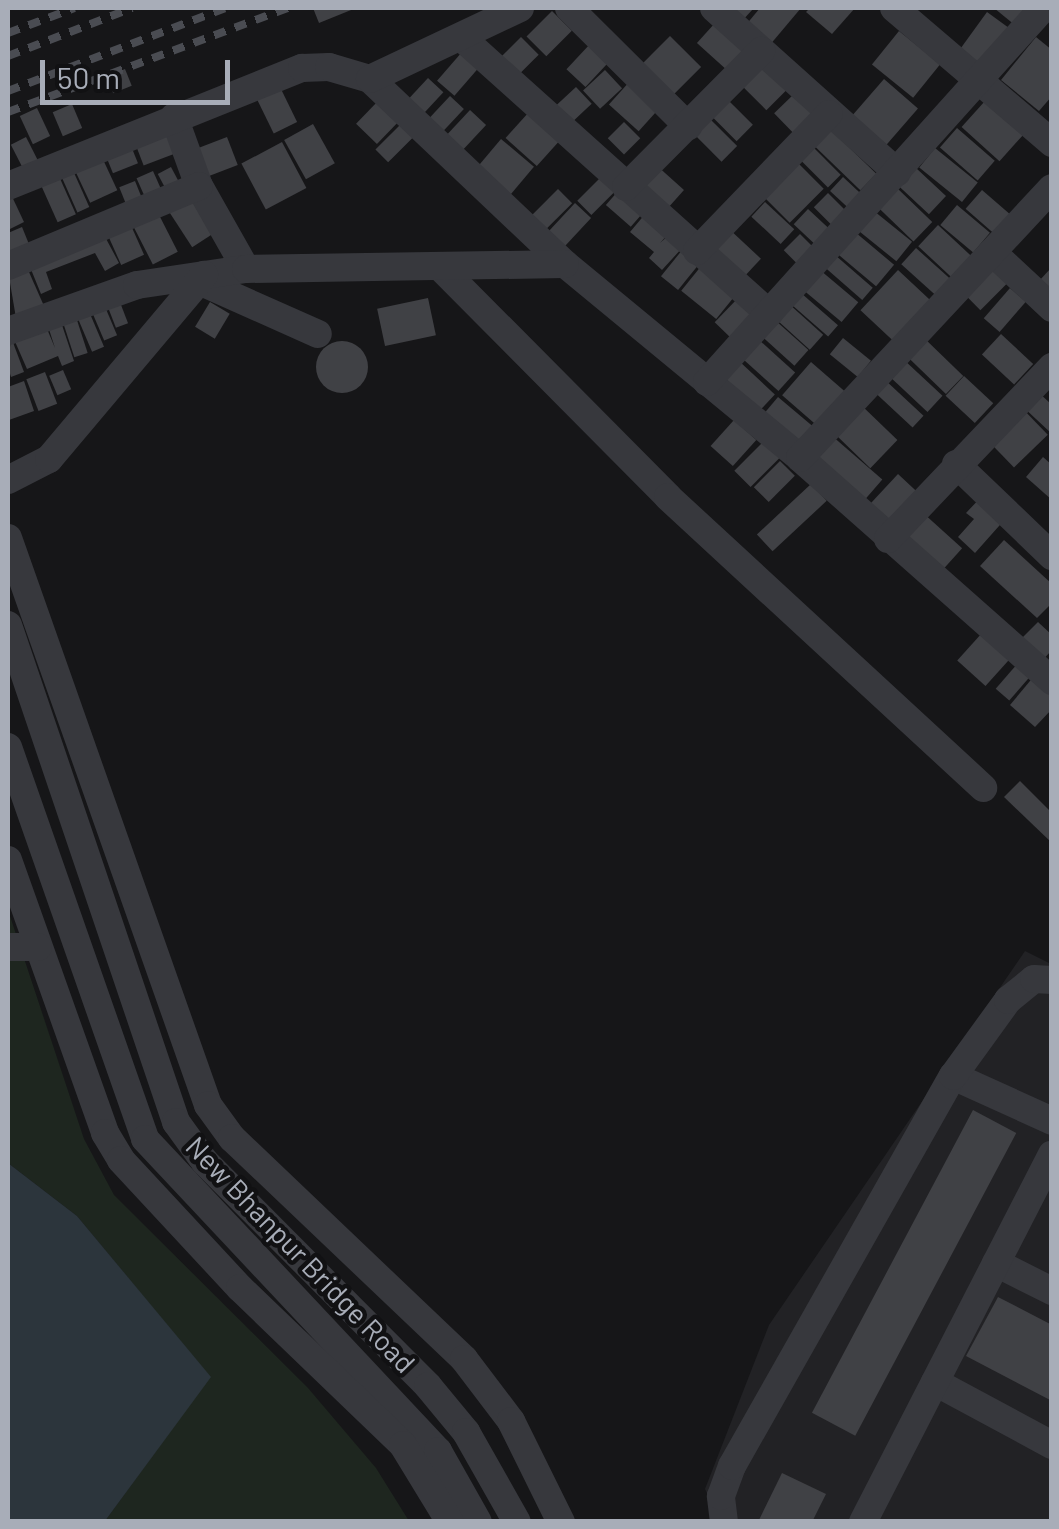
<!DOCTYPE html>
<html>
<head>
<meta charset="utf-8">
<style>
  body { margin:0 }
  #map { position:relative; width:1059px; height:1529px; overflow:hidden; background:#161618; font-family:Barlow,sans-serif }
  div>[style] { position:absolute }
  .built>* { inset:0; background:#222225 }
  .green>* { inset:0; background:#1e261f }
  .water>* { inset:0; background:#2c353c }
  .building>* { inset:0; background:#404145; transform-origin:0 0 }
  .round { border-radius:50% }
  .minor>* { height:28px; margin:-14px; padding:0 14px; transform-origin:14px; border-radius:14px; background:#37383d }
  .rail>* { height:8px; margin-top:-4px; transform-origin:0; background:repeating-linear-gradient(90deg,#4a4c52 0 12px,transparent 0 22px) }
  span { translate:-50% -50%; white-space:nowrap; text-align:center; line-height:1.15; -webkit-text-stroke:9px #111113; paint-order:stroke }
  .street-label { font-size:28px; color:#a8adb8 }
  .frame { position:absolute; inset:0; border:10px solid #a8adb8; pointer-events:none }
  .scale { position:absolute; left:40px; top:60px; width:190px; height:45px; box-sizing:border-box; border:5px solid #a8adb8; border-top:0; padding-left:12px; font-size:30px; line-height:35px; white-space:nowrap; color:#a8adb8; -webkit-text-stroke:8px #111113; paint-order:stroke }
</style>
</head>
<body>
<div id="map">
  <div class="built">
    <div style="clip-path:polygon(1025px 951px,1051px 964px,1051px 1521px,721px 1521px,705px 1489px,769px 1325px)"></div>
  </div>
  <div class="green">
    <div style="clip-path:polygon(8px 910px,84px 1139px,114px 1195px,308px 1388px,376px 1468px,409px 1521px,105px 1521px,210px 1377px,77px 1216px,8px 1163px)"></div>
  </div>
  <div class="water">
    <div style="clip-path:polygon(8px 1163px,77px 1216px,211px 1377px,105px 1521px,8px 1521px)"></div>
  </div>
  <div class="building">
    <div style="clip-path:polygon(313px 8px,356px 8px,319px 23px)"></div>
    <div style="clip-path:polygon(722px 8px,754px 8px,740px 23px)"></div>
    <div style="clip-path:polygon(760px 8px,801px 8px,769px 46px,745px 26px)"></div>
    <div style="clip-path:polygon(810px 8px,855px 8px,832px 34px,806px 12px)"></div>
    <div style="clip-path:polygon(994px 8px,1031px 8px,1016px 26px)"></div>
    <div style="left:552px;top:11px;width:28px;height:36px;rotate:45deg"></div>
    <div style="left:987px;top:12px;width:31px;height:49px;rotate:36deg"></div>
    <div style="left:715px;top:23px;width:47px;height:27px;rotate:42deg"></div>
    <div style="left:899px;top:31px;width:53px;height:43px;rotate:39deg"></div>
    <div style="left:670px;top:36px;width:44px;height:42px;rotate:45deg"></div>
    <div style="left:521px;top:37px;width:25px;height:38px;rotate:45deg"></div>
    <div style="clip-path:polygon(1036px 37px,1052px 50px,1052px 96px,1039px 111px,1001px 80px)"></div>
    <div style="left:591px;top:43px;width:26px;height:36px;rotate:43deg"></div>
    <div style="left:462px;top:52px;width:23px;height:38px;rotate:41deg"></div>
    <div style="left:760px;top:60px;width:40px;height:31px;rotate:45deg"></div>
    <div style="left:125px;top:69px;width:18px;height:20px;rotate:68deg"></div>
    <div style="left:605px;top:70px;width:25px;height:30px;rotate:47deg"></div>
    <div style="left:428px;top:78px;width:21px;height:33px;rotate:43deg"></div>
    <div style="left:884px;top:79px;width:45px;height:48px;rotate:41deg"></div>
    <div style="left:631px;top:80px;width:40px;height:33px;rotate:42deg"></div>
    <div style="left:280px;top:87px;width:39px;height:26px;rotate:64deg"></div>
    <div style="left:576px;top:87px;width:23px;height:35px;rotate:47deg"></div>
    <div style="left:795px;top:93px;width:37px;height:29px;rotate:46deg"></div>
    <div style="left:450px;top:96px;width:19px;height:36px;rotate:43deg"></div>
    <div style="left:726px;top:98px;width:38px;height:23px;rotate:45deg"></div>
    <div style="left:379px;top:100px;width:29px;height:33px;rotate:44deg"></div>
    <div style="left:985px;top:101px;width:51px;height:35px;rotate:42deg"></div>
    <div style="left:72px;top:104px;width:26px;height:21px;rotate:67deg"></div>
    <div style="left:37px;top:108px;width:31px;height:19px;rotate:65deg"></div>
    <div style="left:470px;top:110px;width:22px;height:40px;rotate:43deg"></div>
    <div style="left:529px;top:112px;width:42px;height:35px;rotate:42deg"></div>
    <div style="left:706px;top:115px;width:44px;height:22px;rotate:45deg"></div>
    <div style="left:403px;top:122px;width:18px;height:39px;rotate:45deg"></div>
    <div style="left:624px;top:122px;width:23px;height:23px;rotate:45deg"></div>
    <div style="left:168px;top:123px;width:31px;height:38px;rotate:69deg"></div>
    <div style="left:313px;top:124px;width:45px;height:33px;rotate:61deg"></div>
    <div style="left:957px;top:128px;width:50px;height:26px;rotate:41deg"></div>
    <div style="left:831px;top:130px;width:63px;height:23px;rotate:44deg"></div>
    <div style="left:26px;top:137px;width:33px;height:17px;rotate:63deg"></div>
    <div style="left:227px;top:137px;width:30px;height:37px;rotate:69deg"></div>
    <div style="left:501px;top:139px;width:43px;height:36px;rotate:40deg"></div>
    <div style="left:129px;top:141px;width:24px;height:27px;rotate:68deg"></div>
    <div style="left:282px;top:142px;width:52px;height:46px;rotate:62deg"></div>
    <div style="left:811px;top:145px;width:42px;height:18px;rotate:45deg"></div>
    <div style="left:935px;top:148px;width:55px;height:25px;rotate:39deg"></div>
    <div style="left:100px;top:153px;width:41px;height:30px;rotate:65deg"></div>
    <div style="left:794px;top:159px;width:42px;height:48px;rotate:45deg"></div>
    <div style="left:655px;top:164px;width:39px;height:28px;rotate:42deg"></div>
    <div style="left:71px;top:166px;width:45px;height:13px;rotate:66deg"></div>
    <div style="left:171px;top:167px;width:24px;height:15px;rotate:62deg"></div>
    <div style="left:916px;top:168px;width:41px;height:25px;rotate:43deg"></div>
    <div style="left:153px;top:171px;width:30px;height:18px;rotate:66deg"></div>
    <div style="left:58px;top:174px;width:44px;height:20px;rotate:66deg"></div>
    <div style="left:602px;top:176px;width:20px;height:35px;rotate:45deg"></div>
    <div style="left:843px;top:177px;width:34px;height:19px;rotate:43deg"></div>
    <div style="left:135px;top:181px;width:29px;height:17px;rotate:68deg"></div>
    <div style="clip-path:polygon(8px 188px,24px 222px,8px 230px)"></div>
    <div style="left:897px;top:188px;width:49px;height:27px;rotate:44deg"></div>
    <div style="left:558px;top:189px;width:20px;height:37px;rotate:45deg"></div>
    <div style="left:619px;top:190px;width:33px;height:20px;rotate:41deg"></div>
    <div style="left:982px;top:190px;width:44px;height:25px;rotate:41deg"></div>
    <div style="left:189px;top:191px;width:49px;height:28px;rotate:57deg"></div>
    <div style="left:828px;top:193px;width:34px;height:20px;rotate:45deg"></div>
    <div style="left:765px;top:202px;width:40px;height:20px;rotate:43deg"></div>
    <div style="left:575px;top:203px;width:22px;height:43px;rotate:43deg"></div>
    <div style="left:957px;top:205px;width:43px;height:26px;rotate:40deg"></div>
    <div style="left:156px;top:209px;width:48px;height:28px;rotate:63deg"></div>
    <div style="left:808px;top:209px;width:40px;height:21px;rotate:43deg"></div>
    <div style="left:874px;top:211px;width:49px;height:25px;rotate:39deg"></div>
    <div style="clip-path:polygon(646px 213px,669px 233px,660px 243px,669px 235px,683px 247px,662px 270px,649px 258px,654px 252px,630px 232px)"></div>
    <div style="left:129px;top:221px;width:37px;height:25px;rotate:66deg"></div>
    <div style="left:938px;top:225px;width:51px;height:29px;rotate:43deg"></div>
    <div style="clip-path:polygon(22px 227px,33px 254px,8px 264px,8px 233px)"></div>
    <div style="left:728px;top:228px;width:45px;height:26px;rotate:43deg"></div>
    <div style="left:855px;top:232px;width:51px;height:28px;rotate:40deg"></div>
    <div style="clip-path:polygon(103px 233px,119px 263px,105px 271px,95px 253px,46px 272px,52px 289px,41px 294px,28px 262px)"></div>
    <div style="left:800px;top:234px;width:28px;height:23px;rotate:45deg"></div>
    <div style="left:916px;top:248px;width:50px;height:22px;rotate:42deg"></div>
    <div style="left:683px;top:249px;width:22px;height:35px;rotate:39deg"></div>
    <div style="left:835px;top:255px;width:50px;height:16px;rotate:41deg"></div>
    <div style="clip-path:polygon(25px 263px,44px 306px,16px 318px,8px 271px)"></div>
    <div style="left:702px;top:265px;width:45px;height:33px;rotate:39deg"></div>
    <div style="left:991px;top:267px;width:23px;height:38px;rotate:45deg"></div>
    <div style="clip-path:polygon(1052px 267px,1052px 294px,1038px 282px)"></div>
    <div style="left:820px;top:270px;width:50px;height:26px;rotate:40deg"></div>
    <div style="left:898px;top:270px;width:49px;height:55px;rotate:43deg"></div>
    <div style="left:1010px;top:288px;width:21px;height:40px;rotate:41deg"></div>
    <div style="left:801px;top:293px;width:49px;height:15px;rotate:41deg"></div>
    <div style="left:118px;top:297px;width:28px;height:13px;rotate:69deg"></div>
    <div style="left:739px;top:297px;width:28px;height:35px;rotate:44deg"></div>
    <div style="left:428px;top:298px;width:38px;height:52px;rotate:78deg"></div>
    <div style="left:103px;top:302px;width:36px;height:14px;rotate:67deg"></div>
    <div style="left:210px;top:302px;width:23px;height:29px;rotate:31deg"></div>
    <div style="left:789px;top:304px;width:46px;height:20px;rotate:42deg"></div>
    <div style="left:88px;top:309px;width:41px;height:13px;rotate:67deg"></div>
    <div style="left:75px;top:314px;width:41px;height:14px;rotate:72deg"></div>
    <div style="clip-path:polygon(60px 319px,74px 361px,62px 366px,58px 356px,27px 369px,13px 337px,45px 324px,55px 348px,47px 323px)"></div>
    <div style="left:775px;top:320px;width:45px;height:21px;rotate:42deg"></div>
    <div style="left:1001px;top:334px;width:44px;height:28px;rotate:43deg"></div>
    <div style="clip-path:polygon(11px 337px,24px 372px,11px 377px,8px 367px)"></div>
    <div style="left:923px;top:337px;width:56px;height:25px;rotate:44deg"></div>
    <div style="left:843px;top:338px;width:36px;height:21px;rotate:39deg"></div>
    <div style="left:758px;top:339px;width:50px;height:25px;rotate:42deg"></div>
    <div class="round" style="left:316px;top:341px;width:52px;height:52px"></div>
    <div style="left:903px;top:359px;width:54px;height:22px;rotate:43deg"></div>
    <div style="left:739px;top:361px;width:49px;height:29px;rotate:43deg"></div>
    <div style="left:811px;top:362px;width:45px;height:44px;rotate:41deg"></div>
    <div style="left:63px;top:370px;width:21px;height:15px;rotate:67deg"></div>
    <div style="left:45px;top:372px;width:34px;height:20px;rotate:69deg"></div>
    <div style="left:964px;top:376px;width:40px;height:27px;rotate:43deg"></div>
    <div style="left:884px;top:379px;width:54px;height:16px;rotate:43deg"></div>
    <div style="clip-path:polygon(24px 381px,34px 411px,9px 420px,8px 387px)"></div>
    <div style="clip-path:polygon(1036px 390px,1052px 405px,1052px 434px,1021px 405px)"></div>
    <div style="left:778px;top:397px;width:45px;height:26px;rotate:40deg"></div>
    <div style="left:860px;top:404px;width:52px;height:39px;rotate:44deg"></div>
    <div style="left:1020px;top:406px;width:40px;height:47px;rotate:46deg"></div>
    <div style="left:734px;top:420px;width:30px;height:35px;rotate:42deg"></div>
    <div style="left:831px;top:435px;width:68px;height:32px;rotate:41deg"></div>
    <div style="left:764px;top:441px;width:23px;height:42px;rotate:45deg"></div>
    <div style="clip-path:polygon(1043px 457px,1052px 465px,1052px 500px,1026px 477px)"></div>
    <div style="left:780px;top:461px;width:21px;height:37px;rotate:45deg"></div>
    <div style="left:898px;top:474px;width:26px;height:43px;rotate:43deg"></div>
    <div style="left:811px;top:484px;width:23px;height:74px;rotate:47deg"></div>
    <div style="clip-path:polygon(983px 495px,1007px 517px,975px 553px,958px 537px,974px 519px,966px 513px)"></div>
    <div style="left:922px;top:512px;width:54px;height:35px;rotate:42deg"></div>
    <div style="clip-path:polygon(1004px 540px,1052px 584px,1052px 603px,1037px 618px,980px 566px)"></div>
    <div style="clip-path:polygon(1038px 622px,1052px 635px,1052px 650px,1037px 666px,1014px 646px)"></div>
    <div style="left:982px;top:633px;width:38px;height:37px;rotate:42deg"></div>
    <div style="left:1018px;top:663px;width:18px;height:34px;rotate:41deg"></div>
    <div style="clip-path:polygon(1035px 675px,1052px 690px,1052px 709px,1035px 727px,1010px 705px)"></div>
    <div style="clip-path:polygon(1020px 781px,1052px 813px,1052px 843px,1004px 797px)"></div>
    <div style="left:973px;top:1110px;width:49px;height:343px;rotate:28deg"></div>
    <div style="clip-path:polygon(998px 1297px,1052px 1325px,1052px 1401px,966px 1356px)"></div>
    <div style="clip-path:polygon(782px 1473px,826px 1494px,812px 1522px,758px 1522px)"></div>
  </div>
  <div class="minor">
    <div style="left:569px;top:8px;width:168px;rotate:44.8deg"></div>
    <div style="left:714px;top:8px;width:246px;rotate:41.9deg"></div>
    <div style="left:894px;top:8px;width:208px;rotate:40.5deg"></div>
    <div style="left:461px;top:37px;width:414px;rotate:41.9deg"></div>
    <div style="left:370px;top:79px;width:269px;rotate:43.5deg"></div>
    <div style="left:565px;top:264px;width:305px;rotate:39.5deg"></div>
    <div style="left:800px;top:458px;width:337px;rotate:41.5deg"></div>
    <div style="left:174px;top:117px;width:73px;rotate:70.1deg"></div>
    <div style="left:199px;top:186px;width:95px;rotate:60.5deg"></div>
    <div style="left:8px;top:186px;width:317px;rotate:-21.9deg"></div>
    <div style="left:302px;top:68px;width:27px;rotate:-2deg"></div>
    <div style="left:329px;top:67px;width:43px;rotate:16.3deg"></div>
    <div style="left:370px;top:79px;width:166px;rotate:-25.3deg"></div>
    <div style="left:626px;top:187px;width:192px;rotate:-45.2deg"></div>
    <div style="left:697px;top:251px;width:190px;rotate:-46.1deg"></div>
    <div style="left:992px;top:252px;width:82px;rotate:43deg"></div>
    <div style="left:8px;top:266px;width:207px;rotate:-22.7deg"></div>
    <div style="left:439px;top:266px;width:325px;rotate:45.2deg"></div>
    <div style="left:668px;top:497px;width:429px;rotate:42.7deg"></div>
    <div style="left:199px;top:281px;width:130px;rotate:24deg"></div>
    <div style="left:8px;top:331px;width:137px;rotate:-19.6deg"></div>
    <div style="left:137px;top:285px;width:110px;rotate:-8.4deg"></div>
    <div style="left:246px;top:269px;width:319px;rotate:-0.9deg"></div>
    <div style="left:707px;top:382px;width:503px;rotate:-48.06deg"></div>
    <div style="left:800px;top:458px;width:369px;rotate:-47deg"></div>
    <div style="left:956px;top:464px;width:133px;rotate:43.8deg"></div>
    <div style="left:8px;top:480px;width:46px;rotate:-27.1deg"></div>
    <div style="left:49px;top:459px;width:241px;rotate:-49.9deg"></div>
    <div style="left:8px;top:538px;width:601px;rotate:70.57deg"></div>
    <div style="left:208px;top:1105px;width:41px;rotate:54deg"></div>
    <div style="left:232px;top:1138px;width:320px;rotate:43.6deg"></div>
    <div style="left:464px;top:1359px;width:78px;rotate:52.8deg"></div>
    <div style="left:511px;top:1421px;width:113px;rotate:63.7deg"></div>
    <div style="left:888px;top:539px;width:238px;rotate:-46.4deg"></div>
    <div style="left:8px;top:625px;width:525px;rotate:71.32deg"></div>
    <div style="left:176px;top:1122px;width:49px;rotate:54.1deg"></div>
    <div style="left:205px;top:1162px;width:316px;rotate:45.1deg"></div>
    <div style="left:428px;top:1386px;width:60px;rotate:50.4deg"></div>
    <div style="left:466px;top:1432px;width:103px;rotate:60.5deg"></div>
    <div style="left:8px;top:747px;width:415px;rotate:70.7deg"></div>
    <div style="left:145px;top:1139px;width:428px;rotate:46.8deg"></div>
    <div style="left:438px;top:1451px;width:81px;rotate:60.6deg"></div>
    <div style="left:8px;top:860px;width:290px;rotate:70.4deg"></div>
    <div style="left:105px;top:1133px;width:31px;rotate:59deg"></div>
    <div style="left:121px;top:1160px;width:175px;rotate:47.1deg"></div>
    <div style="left:240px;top:1288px;width:226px;rotate:43.9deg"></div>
    <div style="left:403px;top:1445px;width:90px;rotate:58.6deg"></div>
    <div style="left:8px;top:947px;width:30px"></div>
    <div style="left:953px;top:1076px;width:109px;rotate:24.4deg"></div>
    <div style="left:996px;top:1263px;width:63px;rotate:26.6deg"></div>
    <div style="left:935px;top:1382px;width:133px;rotate:28.3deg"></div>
    <div style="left:724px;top:1522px;width:26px;rotate:-97deg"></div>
    <div style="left:721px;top:1496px;width:32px;rotate:-70deg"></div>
    <div style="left:732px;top:1466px;width:448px;rotate:-60.5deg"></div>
    <div style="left:953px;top:1076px;width:94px;rotate:-54.1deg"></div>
    <div style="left:1008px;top:1000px;width:33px;rotate:-39deg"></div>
    <div style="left:1034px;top:979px;width:18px;rotate:3deg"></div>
    <div style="left:863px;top:1522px;width:413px;rotate:-62.8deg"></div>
  </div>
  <div class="rail">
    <div style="left:8px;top:33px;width:71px;rotate:-20.7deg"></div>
    <div style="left:8px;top:56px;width:133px;rotate:-21.2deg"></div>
    <div style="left:8px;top:91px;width:232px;rotate:-20.9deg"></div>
    <div style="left:8px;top:112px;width:299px;rotate:-20.4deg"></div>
  </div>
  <div class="street-label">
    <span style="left:301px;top:1254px;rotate:46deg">New Bhanpur Bridge Road</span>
  </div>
  <div class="frame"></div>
  <div class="scale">50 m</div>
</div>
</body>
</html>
